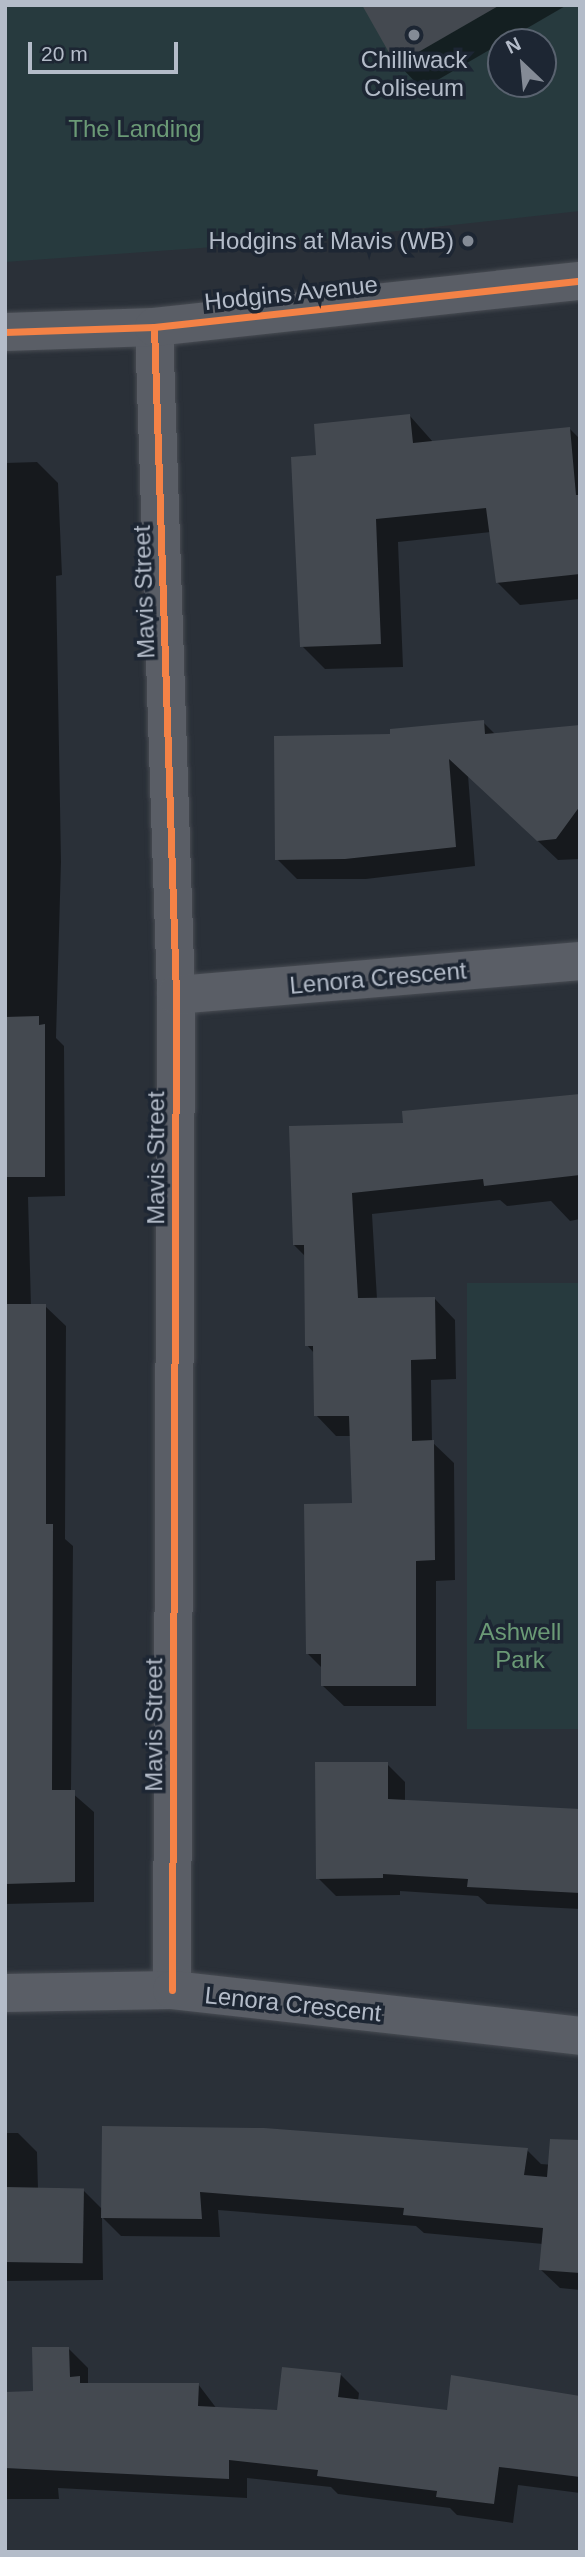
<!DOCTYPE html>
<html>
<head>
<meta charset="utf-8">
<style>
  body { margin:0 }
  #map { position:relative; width:585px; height:2557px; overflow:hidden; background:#2a3038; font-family:Arial,sans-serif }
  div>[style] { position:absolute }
  .green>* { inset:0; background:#273a3e; transform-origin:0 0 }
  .shadow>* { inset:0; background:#0007 }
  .building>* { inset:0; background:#444950; transform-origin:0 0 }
  .roads { filter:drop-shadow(0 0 2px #484c53) drop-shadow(0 0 2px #484c53) }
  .minor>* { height:38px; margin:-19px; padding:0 19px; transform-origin:19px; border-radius:19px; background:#5a5e66 }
  .tertiary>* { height:38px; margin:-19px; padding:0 19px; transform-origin:19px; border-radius:19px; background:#5a5e66 }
  .cycleway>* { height:7px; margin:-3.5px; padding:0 3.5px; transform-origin:3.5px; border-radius:3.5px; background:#f48246 }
  .dots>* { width:19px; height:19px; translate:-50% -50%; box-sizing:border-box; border:4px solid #1d2633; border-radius:50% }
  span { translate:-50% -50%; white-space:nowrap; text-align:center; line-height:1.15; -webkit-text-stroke:7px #1d2633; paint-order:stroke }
  .poi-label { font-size:24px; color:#b4bcc9 }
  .right { translate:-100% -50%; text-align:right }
  .park-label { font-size:24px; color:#6b9a76 }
  .street-label { font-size:24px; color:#b4bcc9 }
  .frame { position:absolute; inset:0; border:7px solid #b4bcc9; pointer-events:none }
  .north { position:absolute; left:487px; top:28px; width:70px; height:70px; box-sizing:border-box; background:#1d2633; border:2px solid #59626f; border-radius:50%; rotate:334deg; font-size:19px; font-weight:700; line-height:28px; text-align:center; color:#b4bcc9 }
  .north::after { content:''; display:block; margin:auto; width:24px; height:32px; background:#848b96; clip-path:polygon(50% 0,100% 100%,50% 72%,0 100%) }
  .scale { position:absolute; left:28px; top:42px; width:150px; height:32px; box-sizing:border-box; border:4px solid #b4bcc9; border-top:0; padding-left:9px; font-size:21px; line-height:24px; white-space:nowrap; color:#b4bcc9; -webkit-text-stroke:5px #1d2633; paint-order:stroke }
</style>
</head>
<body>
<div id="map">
  <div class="green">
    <div style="clip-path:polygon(evenodd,5px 5px,580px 5px,580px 211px,324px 239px,5px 262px,5px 5px,501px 42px,543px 42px,543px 84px,501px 84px,501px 42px)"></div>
    <div style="left:580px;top:1283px;width:446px;height:113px;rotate:90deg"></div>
  </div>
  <div class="shadow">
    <div style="clip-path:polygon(364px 5px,567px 5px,422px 89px,398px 64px)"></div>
    <div style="clip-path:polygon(410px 416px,433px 442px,570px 429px,580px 439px,580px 599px,520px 605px,497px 582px,491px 532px,398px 542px,403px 667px,325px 669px,302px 646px,318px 456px)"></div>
    <div style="clip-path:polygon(37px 462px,58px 483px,62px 575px,56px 576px,61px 862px,56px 1038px,64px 1046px,65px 1196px,28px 1197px,31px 1306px,45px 1306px,66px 1326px,65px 1539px,73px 1546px,71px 1792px,94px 1812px,94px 1902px,5px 1904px,5px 463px)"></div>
    <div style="clip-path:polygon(483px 722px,496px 735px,580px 727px,580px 859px,558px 860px,468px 775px,475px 866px,366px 879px,297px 879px,277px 859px,392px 736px)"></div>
    <div style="clip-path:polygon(580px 1095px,580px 1219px,570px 1221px,551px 1201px,507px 1206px,500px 1200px,372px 1214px,377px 1299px,435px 1299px,455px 1320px,456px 1379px,431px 1380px,432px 1442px,454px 1463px,455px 1580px,436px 1581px,436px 1706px,344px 1706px,323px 1686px,323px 1669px,307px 1653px,353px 1505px,352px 1436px,336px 1436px,316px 1415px,314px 1353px,307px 1345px,305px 1256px,294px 1245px,405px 1125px)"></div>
    <div style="clip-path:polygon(387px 1764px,405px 1782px,405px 1802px,577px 1810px,580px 1806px,580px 1909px,487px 1904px,478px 1896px,400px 1891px,400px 1895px,336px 1896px,318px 1878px)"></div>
    <div style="clip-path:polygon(104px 2127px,527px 2150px,541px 2164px,580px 2167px,580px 2290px,560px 2288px,541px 2270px,543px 2244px,424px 2233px,416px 2226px,218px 2210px,220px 2237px,121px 2236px,102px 2217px,103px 2280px,5px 2281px,5px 2133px,18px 2133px,37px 2152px,38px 2189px,83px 2190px,103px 2210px)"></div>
    <div style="clip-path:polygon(68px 2348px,88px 2368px,88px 2385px,198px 2384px,217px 2409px,279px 2412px,340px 2374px,359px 2393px,358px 2401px,448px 2412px,580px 2408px,580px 2493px,518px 2485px,513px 2523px,457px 2515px,450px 2508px,338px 2494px,331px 2487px,247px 2478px,247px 2498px,58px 2488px,59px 2499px,5px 2499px,5px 2394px,34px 2393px)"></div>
  </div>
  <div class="building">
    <div style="clip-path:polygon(362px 5px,500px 5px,396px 65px)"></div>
    <div style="clip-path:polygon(410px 414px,413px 443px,570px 427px,576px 495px,580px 495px,580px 574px,496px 583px,486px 508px,376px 519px,381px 644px,300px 647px,291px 457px,316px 455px,314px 424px)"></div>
    <div style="clip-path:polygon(484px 720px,485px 734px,580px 725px,580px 806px,556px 839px,537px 841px,449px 759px,456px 847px,345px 859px,275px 860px,274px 736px,390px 734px,390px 729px)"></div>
    <div style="clip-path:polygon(39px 1016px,39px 1025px,45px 1024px,45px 1177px,5px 1177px,5px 1017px)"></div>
    <div style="clip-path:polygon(580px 1094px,580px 1175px,484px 1186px,483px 1179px,352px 1193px,358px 1298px,435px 1297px,436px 1359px,411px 1360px,412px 1441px,434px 1440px,435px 1560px,416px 1561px,416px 1686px,321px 1686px,321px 1654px,306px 1654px,304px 1504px,352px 1503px,349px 1416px,314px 1416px,313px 1346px,305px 1346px,304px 1245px,293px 1245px,289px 1126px,403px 1123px,402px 1111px)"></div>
    <div style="clip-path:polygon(5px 1304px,46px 1304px,46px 1524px,53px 1524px,52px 1790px,75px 1790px,75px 1882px,5px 1884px)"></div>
    <div style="clip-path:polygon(315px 1762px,388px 1762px,388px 1799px,580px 1809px,580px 1893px,467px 1887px,468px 1879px,383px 1874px,383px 1878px,316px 1879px)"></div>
    <div style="clip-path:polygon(102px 2126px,264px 2128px,528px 2148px,524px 2175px,547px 2177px,550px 2139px,580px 2140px,580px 2273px,539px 2270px,543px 2228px,403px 2215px,404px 2208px,200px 2192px,202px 2219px,101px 2218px)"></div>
    <div style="left:5px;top:2187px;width:79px;height:75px;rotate:1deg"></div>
    <div style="clip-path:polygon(32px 2347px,69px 2347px,70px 2377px,80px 2376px,80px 2383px,199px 2383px,198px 2406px,277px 2410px,282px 2367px,341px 2373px,338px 2397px,447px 2410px,451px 2375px,580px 2396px,580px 2477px,499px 2467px,494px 2504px,436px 2497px,437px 2491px,317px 2476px,318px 2470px,229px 2460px,229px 2479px,5px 2468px,5px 2392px,33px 2391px)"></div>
  </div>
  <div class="roads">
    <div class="minor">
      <div style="left:154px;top:327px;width:668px;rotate:88.11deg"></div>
      <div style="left:176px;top:995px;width:995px;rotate:90.23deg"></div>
      <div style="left:176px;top:995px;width:405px;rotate:-4.8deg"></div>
      <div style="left:5px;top:1993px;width:167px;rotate:-1deg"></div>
      <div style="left:172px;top:1990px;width:411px;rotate:6.4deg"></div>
    </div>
    <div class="tertiary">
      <div style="left:5px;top:332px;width:149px;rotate:-1.9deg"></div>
      <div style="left:154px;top:327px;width:428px;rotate:-6.2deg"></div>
    </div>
  </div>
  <div class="cycleway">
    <div style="left:154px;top:327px;width:668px;rotate:88.11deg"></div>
    <div style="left:176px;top:995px;width:995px;rotate:90.23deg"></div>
    <div style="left:5px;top:332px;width:149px;rotate:-1.9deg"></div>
    <div style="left:154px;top:327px;width:428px;rotate:-6.2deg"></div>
  </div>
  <div class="dots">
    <div style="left:414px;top:35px;background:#848b96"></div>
    <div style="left:468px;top:241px;background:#848b96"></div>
  </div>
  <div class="poi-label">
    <span style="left:414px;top:74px">Chilliwack<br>Coliseum</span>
    <span class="right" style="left:454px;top:241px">Hodgins at Mavis (WB)</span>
  </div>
  <div class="park-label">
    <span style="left:135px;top:129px">The Landing</span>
    <span style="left:520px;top:1646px">Ashwell<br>Park</span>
  </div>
  <div class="street-label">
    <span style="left:291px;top:293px;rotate:-6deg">Hodgins Avenue</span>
    <span style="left:144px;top:592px;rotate:-92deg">Mavis Street</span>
    <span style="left:378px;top:978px;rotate:-5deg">Lenora Crescent</span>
    <span style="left:156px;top:1158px;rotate:-90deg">Mavis Street</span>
    <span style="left:154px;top:1725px;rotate:-90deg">Mavis Street</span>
    <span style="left:293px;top:2004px;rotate:6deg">Lenora Crescent</span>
  </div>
  <div class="frame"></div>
  <div class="north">N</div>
  <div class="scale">20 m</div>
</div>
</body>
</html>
